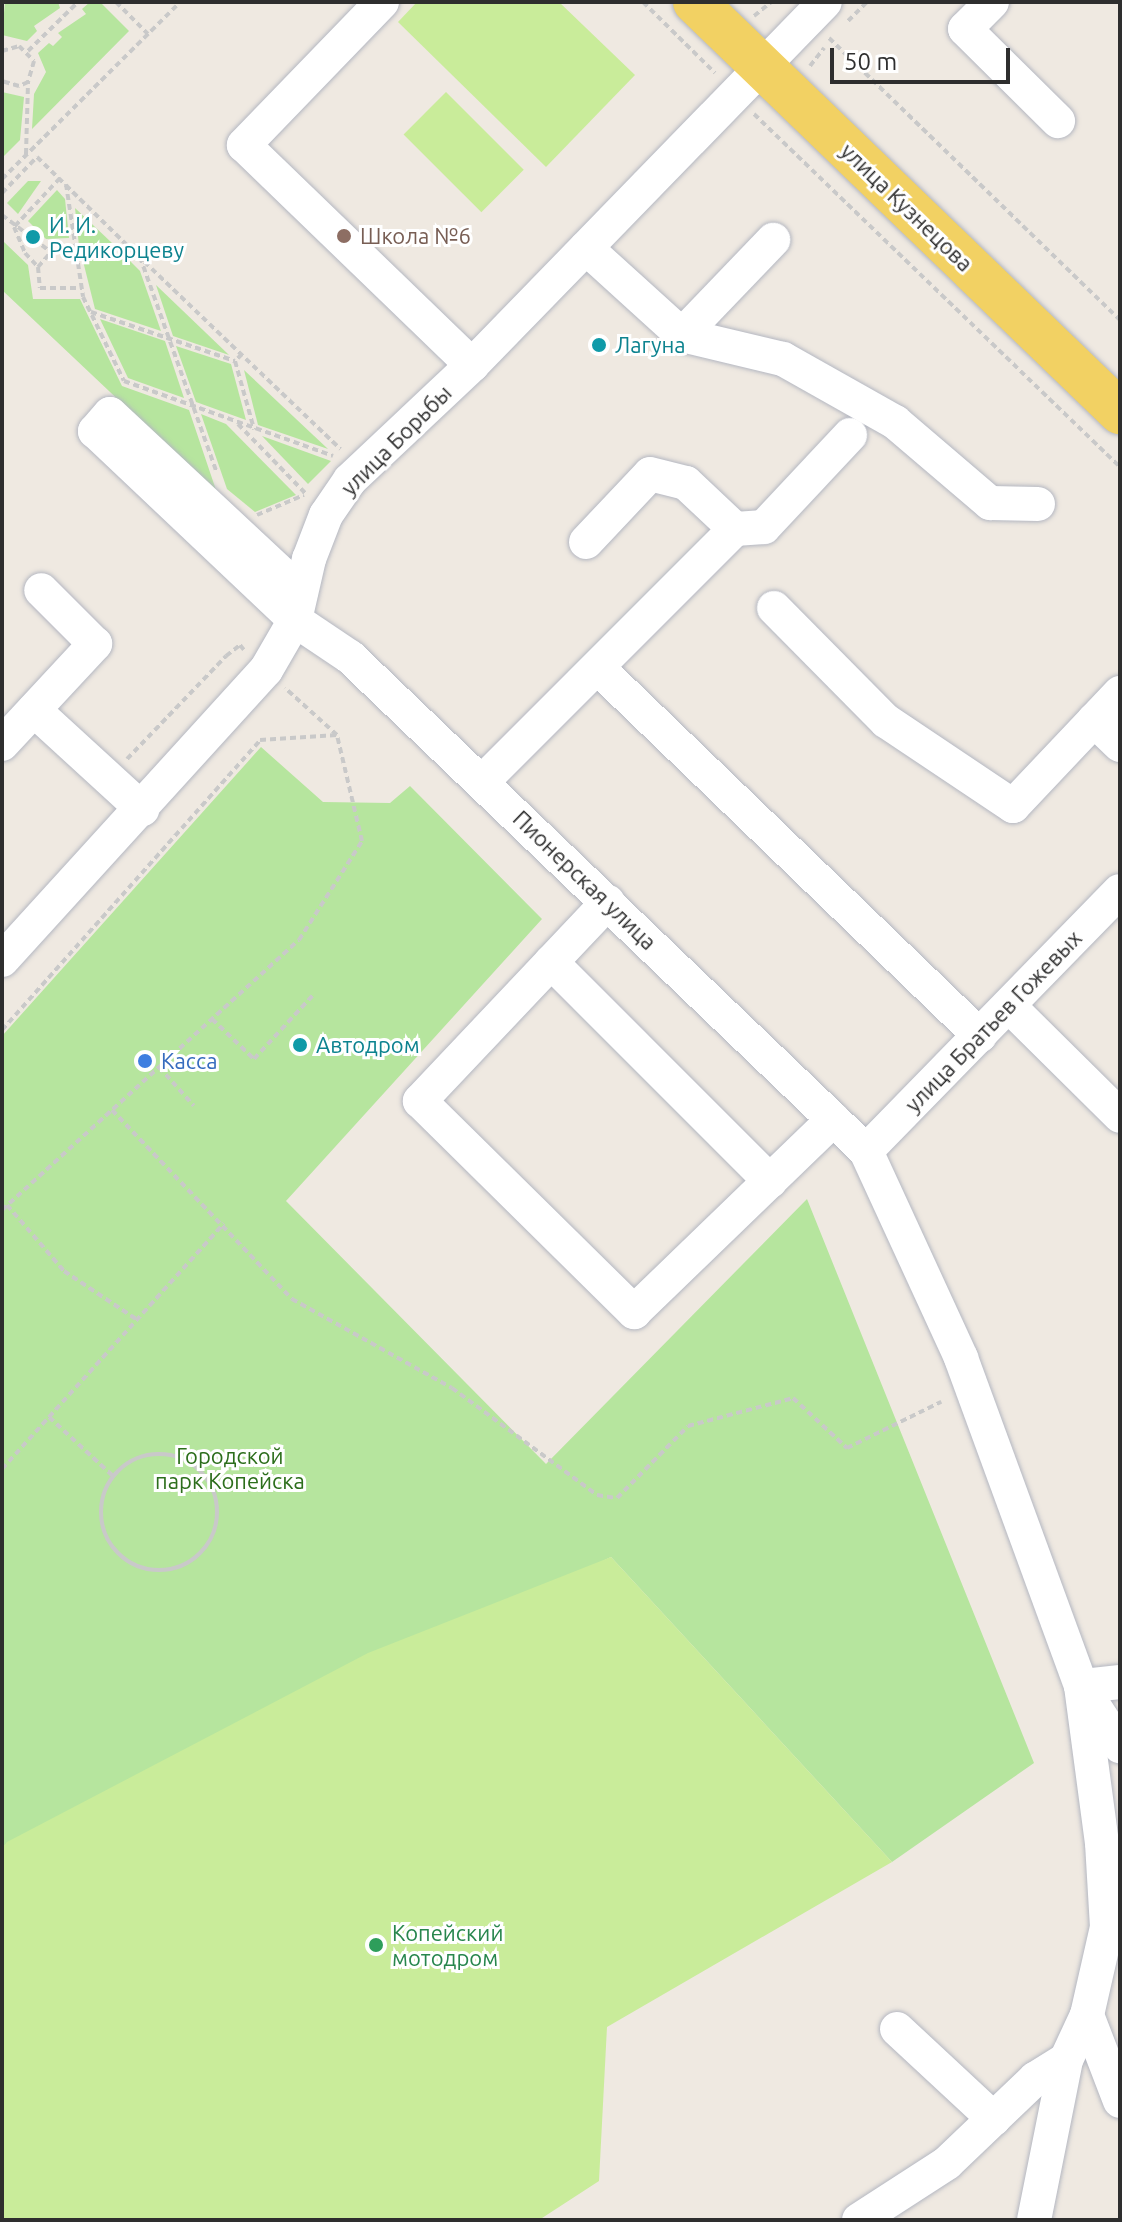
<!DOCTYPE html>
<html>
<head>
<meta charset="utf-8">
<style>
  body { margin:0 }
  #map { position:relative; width:1122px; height:2222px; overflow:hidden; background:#efe9e1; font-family:Ubuntu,sans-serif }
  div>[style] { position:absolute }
  .green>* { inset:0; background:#b6e59e }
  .pitch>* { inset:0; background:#c9ec9a; transform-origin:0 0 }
  .path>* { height:4px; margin-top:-2px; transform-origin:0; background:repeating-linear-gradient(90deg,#c9c9c9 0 6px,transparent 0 10px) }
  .path>.ring { margin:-2px; padding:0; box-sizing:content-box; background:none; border:4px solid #c9c9c9; border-radius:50% }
  .roads { filter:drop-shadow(0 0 2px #b4b7c1) drop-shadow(0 0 2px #b4b7c1) }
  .minor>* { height:34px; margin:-17px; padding:0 17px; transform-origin:17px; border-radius:17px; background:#fff }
  .major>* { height:44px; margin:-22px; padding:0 22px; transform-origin:22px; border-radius:22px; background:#f2d163 }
  .dots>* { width:22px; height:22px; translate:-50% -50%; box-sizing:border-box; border:4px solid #fff; border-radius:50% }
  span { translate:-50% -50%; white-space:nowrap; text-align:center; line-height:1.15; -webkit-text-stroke:6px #fff; paint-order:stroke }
  .street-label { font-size:22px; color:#2e2e2e }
  .culture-label { font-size:22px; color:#0d838f }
  .left { translate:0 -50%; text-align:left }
  .education-label { font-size:22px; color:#785e54 }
  .shop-label { font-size:22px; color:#366cbe }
  .park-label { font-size:22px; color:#2c6e1b }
  .leisure-label { font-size:22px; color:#27864d }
  .frame { position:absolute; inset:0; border:4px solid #2e2e2e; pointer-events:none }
  .scale { position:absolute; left:830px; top:48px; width:180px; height:36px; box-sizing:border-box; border:4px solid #2e2e2e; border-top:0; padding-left:10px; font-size:24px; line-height:28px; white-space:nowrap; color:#2e2e2e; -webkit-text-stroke:6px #fff; paint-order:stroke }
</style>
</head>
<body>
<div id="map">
  <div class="green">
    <div style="clip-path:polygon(5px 2px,58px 2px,60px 8px,34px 26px,37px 31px,27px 41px,2px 35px)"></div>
    <div style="clip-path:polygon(90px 2px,100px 2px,129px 31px,32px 129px,34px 94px,46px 72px,38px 53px,49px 43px,53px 46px,62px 37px,58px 33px,86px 14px,82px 9px)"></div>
    <div style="clip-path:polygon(2px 92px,24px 97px,20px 140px,2px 158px)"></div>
    <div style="clip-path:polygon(28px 181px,41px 181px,18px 214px,7px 203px)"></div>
    <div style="clip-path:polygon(57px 190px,65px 199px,69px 238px,46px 239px,28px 221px)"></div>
    <div style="clip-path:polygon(75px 208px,112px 243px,79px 246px)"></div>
    <div style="clip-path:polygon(4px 242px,28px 265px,33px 299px,80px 299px,122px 386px,189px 410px,217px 493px,2px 290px)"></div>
    <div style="clip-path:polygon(122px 253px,140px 271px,161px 331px,95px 309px,82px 257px)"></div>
    <div style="clip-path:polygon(156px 285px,229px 355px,173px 336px)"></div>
    <div style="clip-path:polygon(100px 319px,165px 341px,184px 398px,128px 378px)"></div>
    <div style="clip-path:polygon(176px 346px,231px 364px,246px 420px,196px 402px)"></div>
    <div style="clip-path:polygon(244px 370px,328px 449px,258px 425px)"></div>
    <div style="clip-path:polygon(201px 414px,226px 424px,296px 495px,255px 512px,227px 489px)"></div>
    <div style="clip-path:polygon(262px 436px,331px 461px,308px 484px)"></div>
    <div style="clip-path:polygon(261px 747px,323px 802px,390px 803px,410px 786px,542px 919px,286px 1201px,546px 1464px,807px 1199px,1034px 1763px,892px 1862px,611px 1557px,2px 1847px,2px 1036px)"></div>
  </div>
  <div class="pitch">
    <div style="clip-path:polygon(417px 2px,559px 2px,635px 75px,546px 167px,398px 22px)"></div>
    <div style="left:446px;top:92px;width:110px;height:60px;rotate:45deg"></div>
    <div style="clip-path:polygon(611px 1557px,892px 1862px,607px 2027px,599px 2181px,539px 2220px,2px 2220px,2px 1848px,7px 1842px,368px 1653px)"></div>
  </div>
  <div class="path">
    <div style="left:116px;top:2px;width:45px;rotate:45deg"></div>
    <div style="left:643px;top:2px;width:101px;rotate:44.6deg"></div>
    <div style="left:754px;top:16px;width:22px;rotate:-39deg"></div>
    <div style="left:848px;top:21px;width:27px;rotate:-45deg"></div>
    <div style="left:829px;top:38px;width:405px;rotate:44.1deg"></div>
    <div style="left:2px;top:51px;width:18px;rotate:-16deg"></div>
    <div style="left:19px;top:46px;width:21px;rotate:45deg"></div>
    <div style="left:34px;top:61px;width:22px;rotate:106deg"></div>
    <div style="left:28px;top:82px;width:10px;rotate:156deg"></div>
    <div style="left:19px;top:86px;width:18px;rotate:-164deg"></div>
    <div style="left:28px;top:51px;width:70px;rotate:-44.4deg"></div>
    <div style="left:810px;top:66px;width:23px;rotate:-52deg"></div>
    <div style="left:754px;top:114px;width:508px;rotate:43.96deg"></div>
    <div style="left:26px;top:154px;width:72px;rotate:-88.4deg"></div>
    <div style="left:60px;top:178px;width:67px;rotate:133.2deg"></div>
    <div style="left:14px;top:227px;width:28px;rotate:67deg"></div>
    <div style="left:25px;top:253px;width:19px;rotate:47deg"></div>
    <div style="left:38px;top:267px;width:21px;rotate:85deg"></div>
    <div style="left:40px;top:288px;width:42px"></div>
    <div style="left:2px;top:179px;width:251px;rotate:-44.8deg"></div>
    <div style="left:66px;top:184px;width:114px;rotate:81.4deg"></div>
    <div style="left:83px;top:297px;width:93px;rotate:64deg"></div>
    <div style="left:124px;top:381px;width:222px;rotate:19.7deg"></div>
    <div style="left:2px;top:193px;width:50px;rotate:-45.8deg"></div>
    <div style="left:37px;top:157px;width:130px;rotate:44.4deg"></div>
    <div style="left:2px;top:215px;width:61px;rotate:37.1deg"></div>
    <div style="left:140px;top:257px;width:227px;rotate:70.4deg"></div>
    <div style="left:38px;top:267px;width:20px;rotate:-49deg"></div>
    <div style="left:51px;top:252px;width:79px;rotate:-2.9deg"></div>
    <div style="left:130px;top:248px;width:291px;rotate:43.7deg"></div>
    <div style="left:91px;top:312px;width:152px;rotate:18.8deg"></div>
    <div style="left:242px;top:354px;width:10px;rotate:135deg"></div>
    <div style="left:235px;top:361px;width:71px;rotate:74.4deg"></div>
    <div style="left:238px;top:424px;width:98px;rotate:45.8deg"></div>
    <div style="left:257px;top:515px;width:51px;rotate:-23.1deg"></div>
    <div style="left:127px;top:759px;width:143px;rotate:-46.1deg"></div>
    <div style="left:226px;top:656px;width:18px;rotate:-38deg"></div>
    <div style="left:240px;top:645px;width:6px;rotate:51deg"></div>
    <div style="left:212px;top:1019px;width:58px;rotate:43.6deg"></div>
    <div style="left:254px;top:1059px;width:87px;rotate:-47.3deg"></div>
    <div style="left:2px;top:1030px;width:388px;rotate:-48.3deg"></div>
    <div style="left:260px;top:740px;width:77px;rotate:-3.7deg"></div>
    <div style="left:159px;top:1067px;width:52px;rotate:48.1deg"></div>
    <div style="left:112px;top:1110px;width:261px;rotate:46.4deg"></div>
    <div style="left:292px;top:1299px;width:183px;rotate:29.1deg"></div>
    <div style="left:452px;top:1388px;width:180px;rotate:36.4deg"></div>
    <div style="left:597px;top:1495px;width:20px;rotate:9deg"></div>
    <div style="left:617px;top:1498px;width:101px;rotate:-45.4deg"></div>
    <div style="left:688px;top:1426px;width:109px;rotate:-14.9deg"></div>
    <div style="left:793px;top:1398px;width:74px;rotate:42.8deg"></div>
    <div style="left:847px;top:1448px;width:105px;rotate:-26.1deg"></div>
    <div style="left:7px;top:1205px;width:87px;rotate:49.2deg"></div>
    <div style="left:64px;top:1271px;width:87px;rotate:33.7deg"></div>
    <div style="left:2px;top:1210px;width:401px;rotate:-42.3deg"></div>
    <div style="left:299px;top:940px;width:117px;rotate:-57.5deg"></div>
    <div style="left:362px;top:841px;width:109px;rotate:-103.3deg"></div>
    <div style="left:337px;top:735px;width:70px;rotate:-137.9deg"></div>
    <div style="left:49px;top:1417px;width:87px;rotate:42.7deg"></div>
    <div class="ring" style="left:101px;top:1454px;width:112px;height:112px"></div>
    <div style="left:2px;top:1469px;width:331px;rotate:-47.9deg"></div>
  </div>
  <div class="roads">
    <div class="minor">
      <div style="left:382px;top:2px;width:199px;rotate:134deg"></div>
      <div style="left:244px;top:145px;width:317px;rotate:44deg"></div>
      <div style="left:992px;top:2px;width:38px;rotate:135deg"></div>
      <div style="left:965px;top:29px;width:131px;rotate:44.7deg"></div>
      <div style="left:586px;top:248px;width:130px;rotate:42.2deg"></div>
      <div style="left:682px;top:335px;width:104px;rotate:13.4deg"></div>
      <div style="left:783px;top:359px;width:129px;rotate:29.4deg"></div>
      <div style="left:895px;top:422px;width:125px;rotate:40.5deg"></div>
      <div style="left:990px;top:503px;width:48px;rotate:1.2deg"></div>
      <div style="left:682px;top:335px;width:132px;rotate:-46.2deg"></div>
      <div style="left:586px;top:542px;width:93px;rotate:-46.7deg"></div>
      <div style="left:650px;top:474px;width:37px;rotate:14deg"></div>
      <div style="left:686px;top:483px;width:67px;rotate:43.2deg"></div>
      <div style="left:301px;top:592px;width:261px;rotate:-137deg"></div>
      <div style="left:110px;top:414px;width:23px;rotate:131deg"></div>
      <div style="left:95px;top:431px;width:275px;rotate:43.4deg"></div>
      <div style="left:295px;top:620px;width:66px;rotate:33.9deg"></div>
      <div style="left:350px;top:657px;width:714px;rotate:43.75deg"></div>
      <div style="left:866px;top:1151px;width:228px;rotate:65.3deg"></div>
      <div style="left:961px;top:1358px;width:349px;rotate:69.9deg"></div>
      <div style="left:1081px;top:1686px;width:158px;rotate:82.4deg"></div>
      <div style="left:1102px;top:1843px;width:84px;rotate:86.6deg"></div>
      <div style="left:1107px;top:1927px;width:90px;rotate:102.8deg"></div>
      <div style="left:1087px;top:2015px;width:50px;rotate:115deg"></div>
      <div style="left:1066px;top:2060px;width:163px;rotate:101.3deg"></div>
      <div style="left:774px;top:608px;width:159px;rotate:45.3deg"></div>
      <div style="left:886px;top:721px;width:153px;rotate:33.8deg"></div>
      <div style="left:1013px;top:806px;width:156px;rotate:-46.6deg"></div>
      <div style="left:598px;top:668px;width:530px;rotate:43.93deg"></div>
      <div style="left:34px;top:710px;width:147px;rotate:42.5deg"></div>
      <div style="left:1094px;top:720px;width:36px;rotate:44deg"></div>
      <div style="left:2px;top:744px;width:137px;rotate:-47.1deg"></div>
      <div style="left:95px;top:644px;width:76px;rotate:-135deg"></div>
      <div style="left:483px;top:781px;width:356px;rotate:-45deg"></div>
      <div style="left:735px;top:529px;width:29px;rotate:-4deg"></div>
      <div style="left:764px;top:527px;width:126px;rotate:-46.9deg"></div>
      <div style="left:608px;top:902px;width:274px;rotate:133.4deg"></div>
      <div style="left:420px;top:1101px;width:301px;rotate:44.6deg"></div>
      <div style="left:634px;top:1312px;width:277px;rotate:-44deg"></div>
      <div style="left:2px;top:960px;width:392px;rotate:-47.7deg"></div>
      <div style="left:266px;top:670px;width:58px;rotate:-59.9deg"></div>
      <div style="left:295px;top:620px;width:63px;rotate:-77.1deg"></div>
      <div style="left:309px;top:559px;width:47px;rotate:-68.9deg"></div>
      <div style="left:326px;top:515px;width:42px;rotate:-55.6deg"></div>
      <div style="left:350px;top:480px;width:168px;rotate:-43.3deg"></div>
      <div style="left:472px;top:365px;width:506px;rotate:-45.8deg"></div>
      <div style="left:551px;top:962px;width:310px;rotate:45deg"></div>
      <div style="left:1009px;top:1006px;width:156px;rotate:44.7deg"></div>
      <div style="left:866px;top:1151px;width:363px;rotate:-45.7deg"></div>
      <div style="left:1120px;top:1682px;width:39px;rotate:174deg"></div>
      <div style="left:1081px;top:1686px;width:72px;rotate:57deg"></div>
      <div style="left:1087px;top:2015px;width:92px;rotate:69deg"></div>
      <div style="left:897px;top:2029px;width:132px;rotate:42.9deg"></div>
      <div style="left:859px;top:2220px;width:105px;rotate:-32.9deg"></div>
      <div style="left:947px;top:2163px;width:122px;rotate:-43.7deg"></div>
      <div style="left:1035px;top:2079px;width:36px;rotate:-32deg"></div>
    </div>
    <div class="major">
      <div style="left:695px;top:2px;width:591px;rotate:43.97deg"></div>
    </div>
  </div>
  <div class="dots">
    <div style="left:344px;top:236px;background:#8d6e63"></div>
    <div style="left:33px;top:237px;background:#0f9aa8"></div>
    <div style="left:599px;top:345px;background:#0f9aa8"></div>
    <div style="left:300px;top:1045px;background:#0f9aa8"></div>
    <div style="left:145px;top:1061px;background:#3f7fe0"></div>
    <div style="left:376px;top:1945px;background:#2e9e5b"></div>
  </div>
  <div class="street-label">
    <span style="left:907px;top:207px;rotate:44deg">улица Кузнецова</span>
    <span style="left:396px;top:440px;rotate:-45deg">улица Борьбы</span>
    <span style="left:585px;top:880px;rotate:44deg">Пионерская улица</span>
    <span style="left:993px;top:1021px;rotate:-46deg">улица Братьев Гожевых</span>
  </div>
  <div class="culture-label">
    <span class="left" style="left:49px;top:237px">И. И.<br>Редикорцеву</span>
    <span class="left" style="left:615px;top:345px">Лагуна</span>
    <span class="left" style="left:316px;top:1045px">Автодром</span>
  </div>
  <div class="education-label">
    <span class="left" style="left:360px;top:236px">Школа №6</span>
  </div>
  <div class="shop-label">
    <span class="left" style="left:161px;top:1061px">Касса</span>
  </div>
  <div class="park-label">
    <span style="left:230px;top:1468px">Городской<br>парк Копейска</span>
  </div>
  <div class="leisure-label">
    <span class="left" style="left:392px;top:1945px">Копейский<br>мотодром</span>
  </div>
  <div class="frame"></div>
  <div class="scale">50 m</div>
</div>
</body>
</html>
